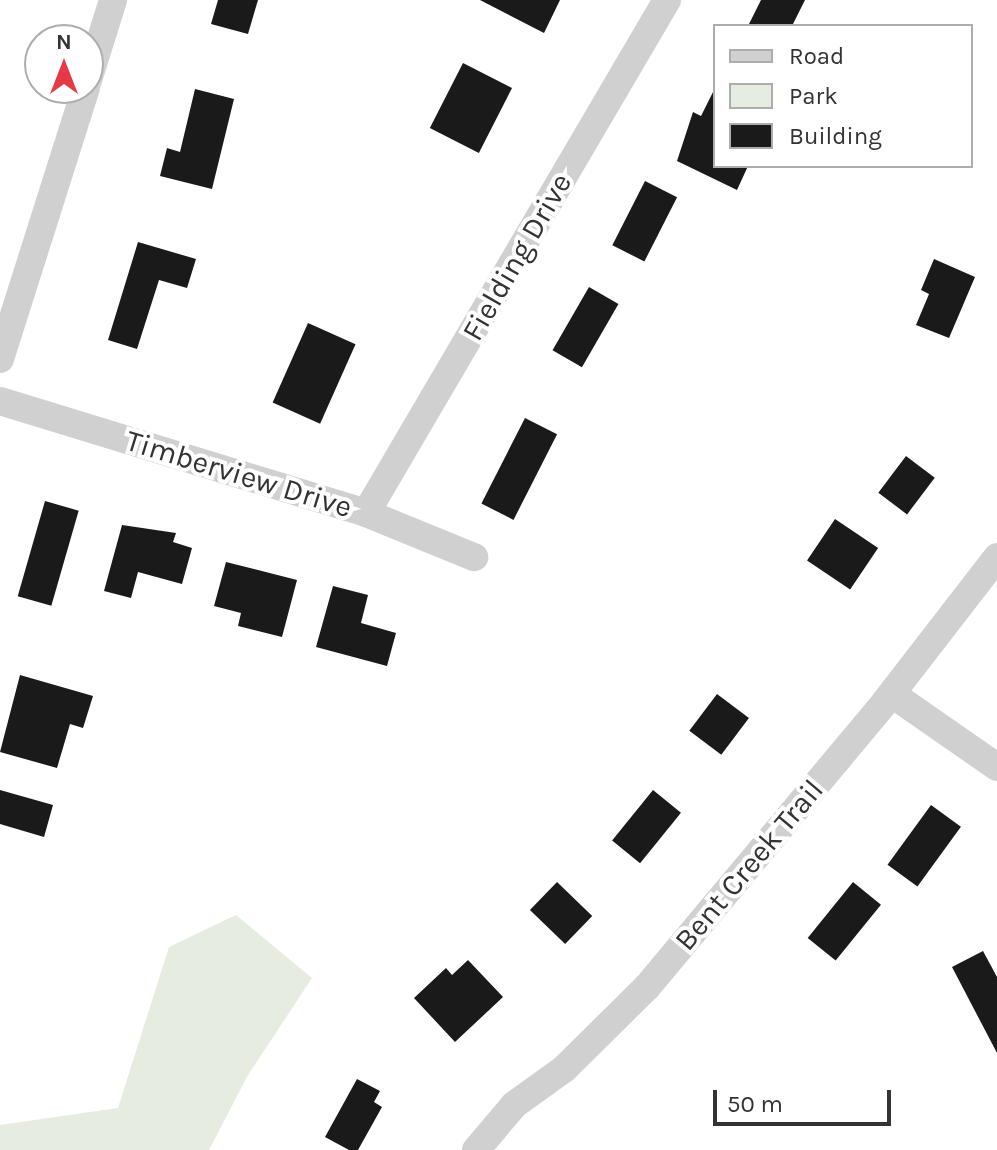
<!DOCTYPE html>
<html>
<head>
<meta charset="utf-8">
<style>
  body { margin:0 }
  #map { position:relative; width:997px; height:1150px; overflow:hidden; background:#fff; font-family:Karla,sans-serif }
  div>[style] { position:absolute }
  .green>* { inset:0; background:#e6ecdf }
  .building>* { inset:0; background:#1a1a1a; transform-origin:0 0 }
  .minor>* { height:28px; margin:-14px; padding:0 14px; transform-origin:14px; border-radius:14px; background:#d0d0d0 }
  span { translate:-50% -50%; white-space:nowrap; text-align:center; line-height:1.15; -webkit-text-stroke:8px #fff; paint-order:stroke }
  .street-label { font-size:30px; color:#333 }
  .legend { position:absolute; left:713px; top:24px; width:260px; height:144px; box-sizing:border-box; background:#fff; border:2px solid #adadad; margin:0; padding:10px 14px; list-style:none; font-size:24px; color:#333 }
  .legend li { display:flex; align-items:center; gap:16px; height:40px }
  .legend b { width:40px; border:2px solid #adadad }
  .north { position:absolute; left:24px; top:24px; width:80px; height:80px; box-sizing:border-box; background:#fff; border:2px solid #adadad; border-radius:50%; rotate:0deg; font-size:22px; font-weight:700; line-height:32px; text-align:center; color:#333 }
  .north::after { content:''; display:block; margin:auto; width:28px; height:36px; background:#e63946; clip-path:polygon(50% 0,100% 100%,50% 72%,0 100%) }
  .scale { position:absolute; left:713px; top:1090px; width:178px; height:36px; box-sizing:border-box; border:4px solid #333; border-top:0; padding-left:10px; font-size:24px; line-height:28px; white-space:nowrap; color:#333; -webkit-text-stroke:6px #fff; paint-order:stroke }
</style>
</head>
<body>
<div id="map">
  <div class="green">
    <div style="clip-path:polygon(236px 915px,312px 978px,248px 1075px,209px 1150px,0 1150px,0 1125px,118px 1108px,169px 947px)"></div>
  </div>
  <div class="building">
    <div style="clip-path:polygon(218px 0,258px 0,248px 34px,211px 24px)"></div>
    <div style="clip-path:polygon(480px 0,560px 0,544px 33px)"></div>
    <div style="clip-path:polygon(761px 0,805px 0,792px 26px,748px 26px)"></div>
    <div style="left:463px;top:63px;width:55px;height:73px;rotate:27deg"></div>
    <div style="clip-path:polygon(715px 88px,715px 166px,748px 166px,737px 190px,677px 161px,693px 112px,701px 116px)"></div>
    <div style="clip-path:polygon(195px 89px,234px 99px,212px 189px,160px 176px,167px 148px,180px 152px)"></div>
    <div style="left:645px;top:181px;width:36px;height:72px;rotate:27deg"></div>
    <div style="clip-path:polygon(138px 242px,196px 259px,187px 288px,159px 280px,137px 349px,108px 340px)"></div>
    <div style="clip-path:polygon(934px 259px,975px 277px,949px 338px,916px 325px,929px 294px,921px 290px)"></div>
    <div style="left:589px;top:287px;width:34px;height:73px;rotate:30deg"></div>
    <div style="left:308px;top:323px;width:52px;height:87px;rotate:24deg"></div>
    <div style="left:525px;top:418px;width:36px;height:96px;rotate:27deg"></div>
    <div style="left:906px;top:456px;width:36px;height:46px;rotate:37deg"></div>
    <div style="left:45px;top:501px;width:35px;height:99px;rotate:16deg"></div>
    <div style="left:835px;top:519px;width:52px;height:50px;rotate:34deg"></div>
    <div style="clip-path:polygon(122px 525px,176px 533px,173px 542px,192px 548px,182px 584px,138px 572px,131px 598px,104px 591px)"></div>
    <div style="clip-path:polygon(226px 562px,297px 580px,282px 637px,238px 626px,241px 613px,214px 606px)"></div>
    <div style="clip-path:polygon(333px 586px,368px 595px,361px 623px,396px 633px,387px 666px,316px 647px)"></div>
    <div style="clip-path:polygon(20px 675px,93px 696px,83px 728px,70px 724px,57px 768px,0 752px)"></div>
    <div style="left:717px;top:694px;width:40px;height:46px;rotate:37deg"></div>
    <div style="clip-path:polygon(0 790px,53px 805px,44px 837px,0 824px)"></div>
    <div style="left:653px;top:790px;width:36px;height:65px;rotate:39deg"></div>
    <div style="left:931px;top:805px;width:37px;height:74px;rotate:36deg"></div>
    <div style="left:557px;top:882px;width:49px;height:39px;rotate:44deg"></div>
    <div style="left:853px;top:882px;width:36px;height:72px;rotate:39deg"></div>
    <div style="clip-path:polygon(983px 951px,997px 977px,997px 1053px,952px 967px)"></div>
    <div style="clip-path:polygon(468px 960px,503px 997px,455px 1042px,414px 998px,446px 968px,452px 975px)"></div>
    <div style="clip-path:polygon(357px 1079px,380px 1091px,374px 1102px,382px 1107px,358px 1150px,349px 1150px,325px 1137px)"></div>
  </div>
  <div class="minor">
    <div style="left:88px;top:80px;width:84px;rotate:-72.6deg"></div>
    <div style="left:0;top:359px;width:284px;rotate:-72.4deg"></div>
    <div style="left:0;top:401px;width:383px;rotate:17deg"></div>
    <div style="left:366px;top:513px;width:117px;rotate:22.2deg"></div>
    <div style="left:366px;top:513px;width:595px;rotate:-59.6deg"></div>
    <div style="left:892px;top:694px;width:128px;rotate:34.8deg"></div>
    <div style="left:476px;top:1150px;width:59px;rotate:-49.8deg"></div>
    <div style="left:514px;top:1105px;width:62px;rotate:-35.8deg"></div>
    <div style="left:564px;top:1069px;width:117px;rotate:-44.7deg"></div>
    <div style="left:647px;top:987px;width:371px;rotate:-50.1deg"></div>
    <div style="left:885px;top:702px;width:183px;rotate:-52.3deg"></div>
  </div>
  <div class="street-label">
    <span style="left:517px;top:257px;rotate:-60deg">Fielding Drive</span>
    <span style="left:239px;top:474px;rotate:17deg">Timberview Drive</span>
    <span style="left:749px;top:865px;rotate:-50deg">Bent Creek Trail</span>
  </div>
  <ul class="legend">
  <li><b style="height:10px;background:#d0d0d0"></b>Road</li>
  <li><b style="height:22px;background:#e6ecdf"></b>Park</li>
  <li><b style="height:22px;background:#1a1a1a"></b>Building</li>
  </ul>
  <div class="north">N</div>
  <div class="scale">50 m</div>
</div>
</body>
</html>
